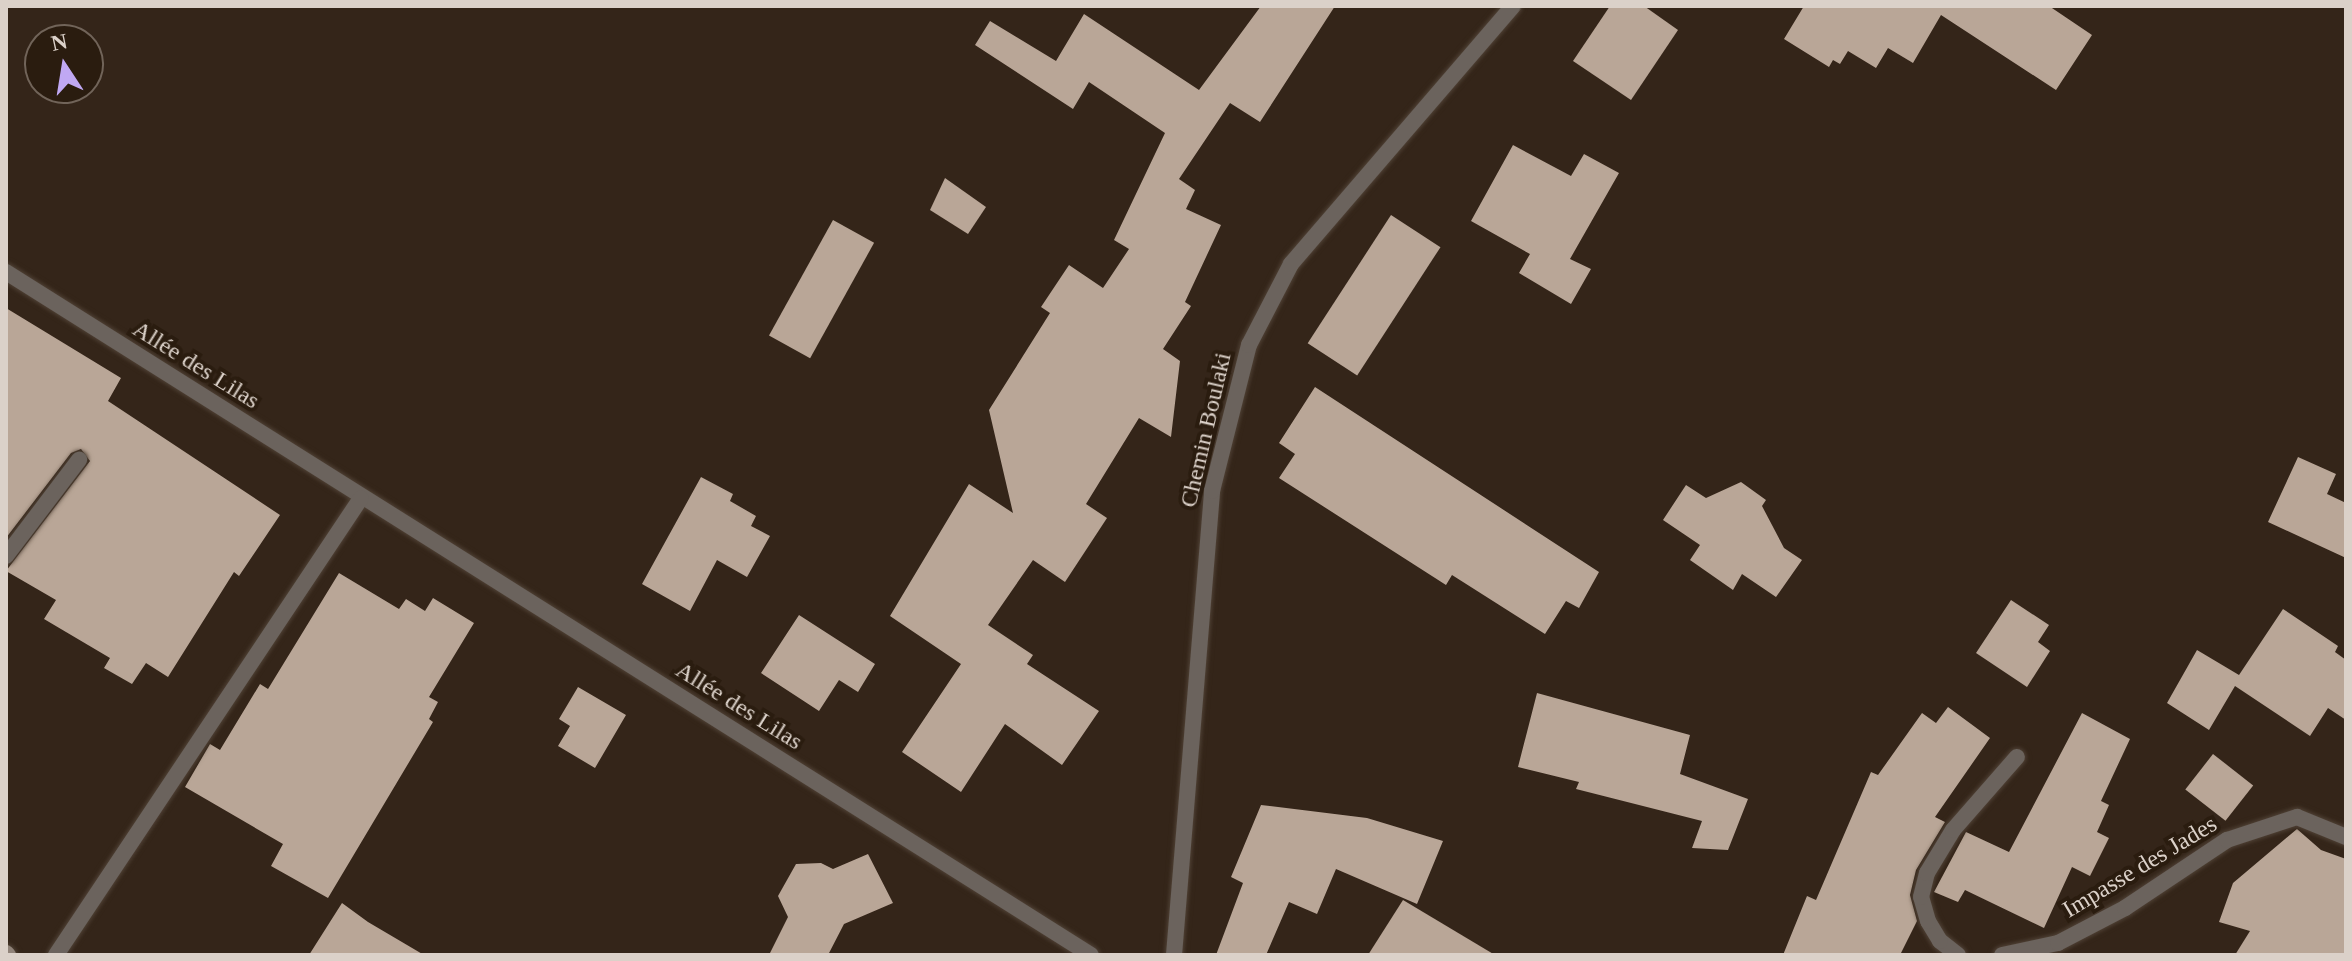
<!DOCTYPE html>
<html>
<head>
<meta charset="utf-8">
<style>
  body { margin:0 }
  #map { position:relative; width:2352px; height:961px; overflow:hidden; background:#342519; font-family:"Times New Roman",serif }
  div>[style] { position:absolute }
  .building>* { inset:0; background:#b9a697; transform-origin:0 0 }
  .roads { filter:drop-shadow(0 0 2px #4f4135) drop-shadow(0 0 2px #4f4135) }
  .lane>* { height:16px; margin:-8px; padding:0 8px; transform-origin:8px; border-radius:8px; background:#6b635d }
  .street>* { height:16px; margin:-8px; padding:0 8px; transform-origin:8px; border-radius:8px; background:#6b635d }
  .secondary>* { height:16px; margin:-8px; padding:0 8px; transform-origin:8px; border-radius:8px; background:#908379 }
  span { translate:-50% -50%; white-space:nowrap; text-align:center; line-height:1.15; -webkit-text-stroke:8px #2a1c0f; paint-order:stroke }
  .street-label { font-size:24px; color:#dbd1c9 }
  .frame { position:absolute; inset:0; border:8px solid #dbd1c9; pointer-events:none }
  .north { position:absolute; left:24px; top:24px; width:80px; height:80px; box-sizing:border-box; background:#2a1c0f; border:2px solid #716459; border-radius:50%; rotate:348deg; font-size:22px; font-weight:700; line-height:32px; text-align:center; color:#dbd1c9 }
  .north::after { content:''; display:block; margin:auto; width:28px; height:36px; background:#c0a8f3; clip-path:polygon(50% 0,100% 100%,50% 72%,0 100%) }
</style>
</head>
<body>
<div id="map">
  <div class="building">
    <div style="clip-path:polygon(1261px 6px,1335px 6px,1260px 122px,1230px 103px,1179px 179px,1195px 190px,1186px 209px,1221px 225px,1185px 302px,1191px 306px,1163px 349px,1180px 361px,1171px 437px,1139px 418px,1086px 504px,1107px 518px,1065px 582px,1033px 560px,988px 625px,1033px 655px,1027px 664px,1099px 711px,1062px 765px,1005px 724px,961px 792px,902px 752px,961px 664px,890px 616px,969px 484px,1013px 513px,989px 410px,1050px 313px,1041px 307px,1069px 265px,1103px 288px,1129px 249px,1114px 240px,1165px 133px,1089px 82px,1073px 109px,975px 45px,990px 21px,1056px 61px,1084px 14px,1199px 90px)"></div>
    <div style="clip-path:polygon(1610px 6px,1644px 6px,1678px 30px,1631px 100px,1573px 61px)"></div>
    <div style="clip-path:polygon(1804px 6px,2049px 6px,2092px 35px,2056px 90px,1941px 15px,1913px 63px,1888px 48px,1876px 68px,1848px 51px,1840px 64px,1833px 60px,1829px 67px,1784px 39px)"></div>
    <div style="clip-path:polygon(1513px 145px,1571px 176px,1584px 154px,1619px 173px,1570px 259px,1591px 269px,1571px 304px,1519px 273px,1530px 254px,1471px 221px)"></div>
    <div style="clip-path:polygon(945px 178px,986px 207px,968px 234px,930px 210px)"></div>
    <div style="left:1391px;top:215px;width:59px;height:153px;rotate:33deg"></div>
    <div style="left:833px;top:220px;width:47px;height:132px;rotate:29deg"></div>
    <div style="clip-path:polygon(6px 308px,121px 378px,108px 401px,280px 515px,239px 576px,234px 572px,168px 677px,146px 663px,132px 684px,104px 668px,110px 658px,44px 619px,56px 600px,6px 571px,90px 461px,81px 449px,71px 453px,6px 538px)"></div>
    <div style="clip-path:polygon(1315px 387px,1599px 572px,1579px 608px,1566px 601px,1545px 634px,1452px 575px,1446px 585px,1279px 478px,1295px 454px,1279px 443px)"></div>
    <div style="clip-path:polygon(2298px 457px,2336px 474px,2327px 494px,2346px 503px,2346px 558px,2268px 522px)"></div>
    <div style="clip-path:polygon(701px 477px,733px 494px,730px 501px,756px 516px,751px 526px,770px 536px,747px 577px,717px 560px,690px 611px,642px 584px)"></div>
    <div style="clip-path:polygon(1741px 482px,1766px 500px,1762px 506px,1784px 548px,1802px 560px,1776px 597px,1742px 574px,1733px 590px,1690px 560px,1700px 545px,1663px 520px,1686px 485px,1706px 498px)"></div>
    <div style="clip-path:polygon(339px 573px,399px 609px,406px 599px,425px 611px,433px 598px,474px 623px,429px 697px,438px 702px,429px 719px,433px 722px,328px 898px,271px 866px,283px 844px,185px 787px,210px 744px,220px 750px,260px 684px,268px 689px)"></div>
    <div style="clip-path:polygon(2011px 600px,2049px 625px,2038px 642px,2050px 651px,2027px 687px,1976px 653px)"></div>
    <div style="clip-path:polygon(2283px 609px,2338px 646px,2335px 652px,2346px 660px,2346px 720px,2328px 708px,2310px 736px,2235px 686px,2209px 730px,2167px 703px,2197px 650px,2239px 675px)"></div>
    <div style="clip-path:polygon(799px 615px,875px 664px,858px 692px,839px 680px,819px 711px,761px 673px)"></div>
    <div style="clip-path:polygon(578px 687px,626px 715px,595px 768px,558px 746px,570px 726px,559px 719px)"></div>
    <div style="clip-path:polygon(1537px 693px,1690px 735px,1680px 774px,1748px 799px,1728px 850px,1692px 848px,1702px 821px,1576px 789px,1579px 782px,1518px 767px)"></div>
    <div style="clip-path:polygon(1948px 707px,1990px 738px,1935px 817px,1945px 822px,1916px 870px,1910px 895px,1917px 921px,1900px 955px,1783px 955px,1807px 896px,1816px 900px,1871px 772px,1878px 775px,1922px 713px,1936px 723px)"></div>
    <div style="clip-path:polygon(2082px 713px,2130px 739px,2101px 801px,2109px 805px,2097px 832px,2109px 838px,2090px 876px,2072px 867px,2044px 928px,1965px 890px,1958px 902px,1934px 892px,1966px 832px,2009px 852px)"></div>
    <div style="left:2213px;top:754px;width:51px;height:45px;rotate:38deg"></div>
    <div style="clip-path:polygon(1261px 805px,1367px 818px,1443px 841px,1417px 904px,1336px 869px,1317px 914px,1289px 902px,1266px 955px,1216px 955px,1243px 883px,1231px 877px)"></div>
    <div style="clip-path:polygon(2297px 829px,2321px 850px,2346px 859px,2346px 955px,2235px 955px,2250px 931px,2219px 922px,2233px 883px)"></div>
    <div style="clip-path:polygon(868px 854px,893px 903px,844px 924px,828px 955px,769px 955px,788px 917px,778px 896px,796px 864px,821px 863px,833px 869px)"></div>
    <div style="clip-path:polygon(1403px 900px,1495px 955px,1368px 955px)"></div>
    <div style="clip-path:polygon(342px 903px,368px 922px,424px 955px,309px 955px)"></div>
  </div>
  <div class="roads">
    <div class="lane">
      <div style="left:1958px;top:955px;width:23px;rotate:-142deg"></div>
      <div style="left:1940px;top:941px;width:23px;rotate:-121deg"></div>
      <div style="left:1928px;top:921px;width:25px;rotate:-106deg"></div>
      <div style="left:1921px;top:897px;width:25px;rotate:-76deg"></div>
      <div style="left:1927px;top:873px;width:50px;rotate:-58.8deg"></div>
      <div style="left:1953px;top:830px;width:97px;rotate:-48.8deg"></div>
      <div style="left:2002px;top:955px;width:57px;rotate:-12.1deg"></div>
      <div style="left:2058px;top:943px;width:76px;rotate:-27.6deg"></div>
      <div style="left:2125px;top:908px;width:123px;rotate:-33.7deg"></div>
      <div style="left:2227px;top:840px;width:74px;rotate:-18.2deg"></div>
      <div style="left:2297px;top:817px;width:53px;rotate:22.2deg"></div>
    </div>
    <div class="street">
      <div style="left:6px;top:272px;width:1282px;rotate:32.19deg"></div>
      <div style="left:6px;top:556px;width:121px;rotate:-52.8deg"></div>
      <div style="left:56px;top:955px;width:549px;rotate:-56.28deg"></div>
      <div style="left:1174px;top:955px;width:466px;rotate:-85.3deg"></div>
      <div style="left:1212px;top:491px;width:151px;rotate:-75.8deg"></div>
      <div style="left:1249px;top:345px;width:91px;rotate:-62.6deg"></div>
      <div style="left:1291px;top:264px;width:340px;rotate:-49.3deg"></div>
    </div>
    <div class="secondary">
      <div style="left:6px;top:953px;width:3px;rotate:45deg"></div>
    </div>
  </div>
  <div class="street-label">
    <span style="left:196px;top:365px;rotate:32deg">Allée des Lilas</span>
    <span style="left:1206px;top:430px;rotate:-77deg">Chemin Boulaki</span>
    <span style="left:739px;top:706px;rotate:32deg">Allée des Lilas</span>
    <span style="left:2140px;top:867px;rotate:-31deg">Impasse des Jades</span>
  </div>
  <div class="frame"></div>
  <div class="north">N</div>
</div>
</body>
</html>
